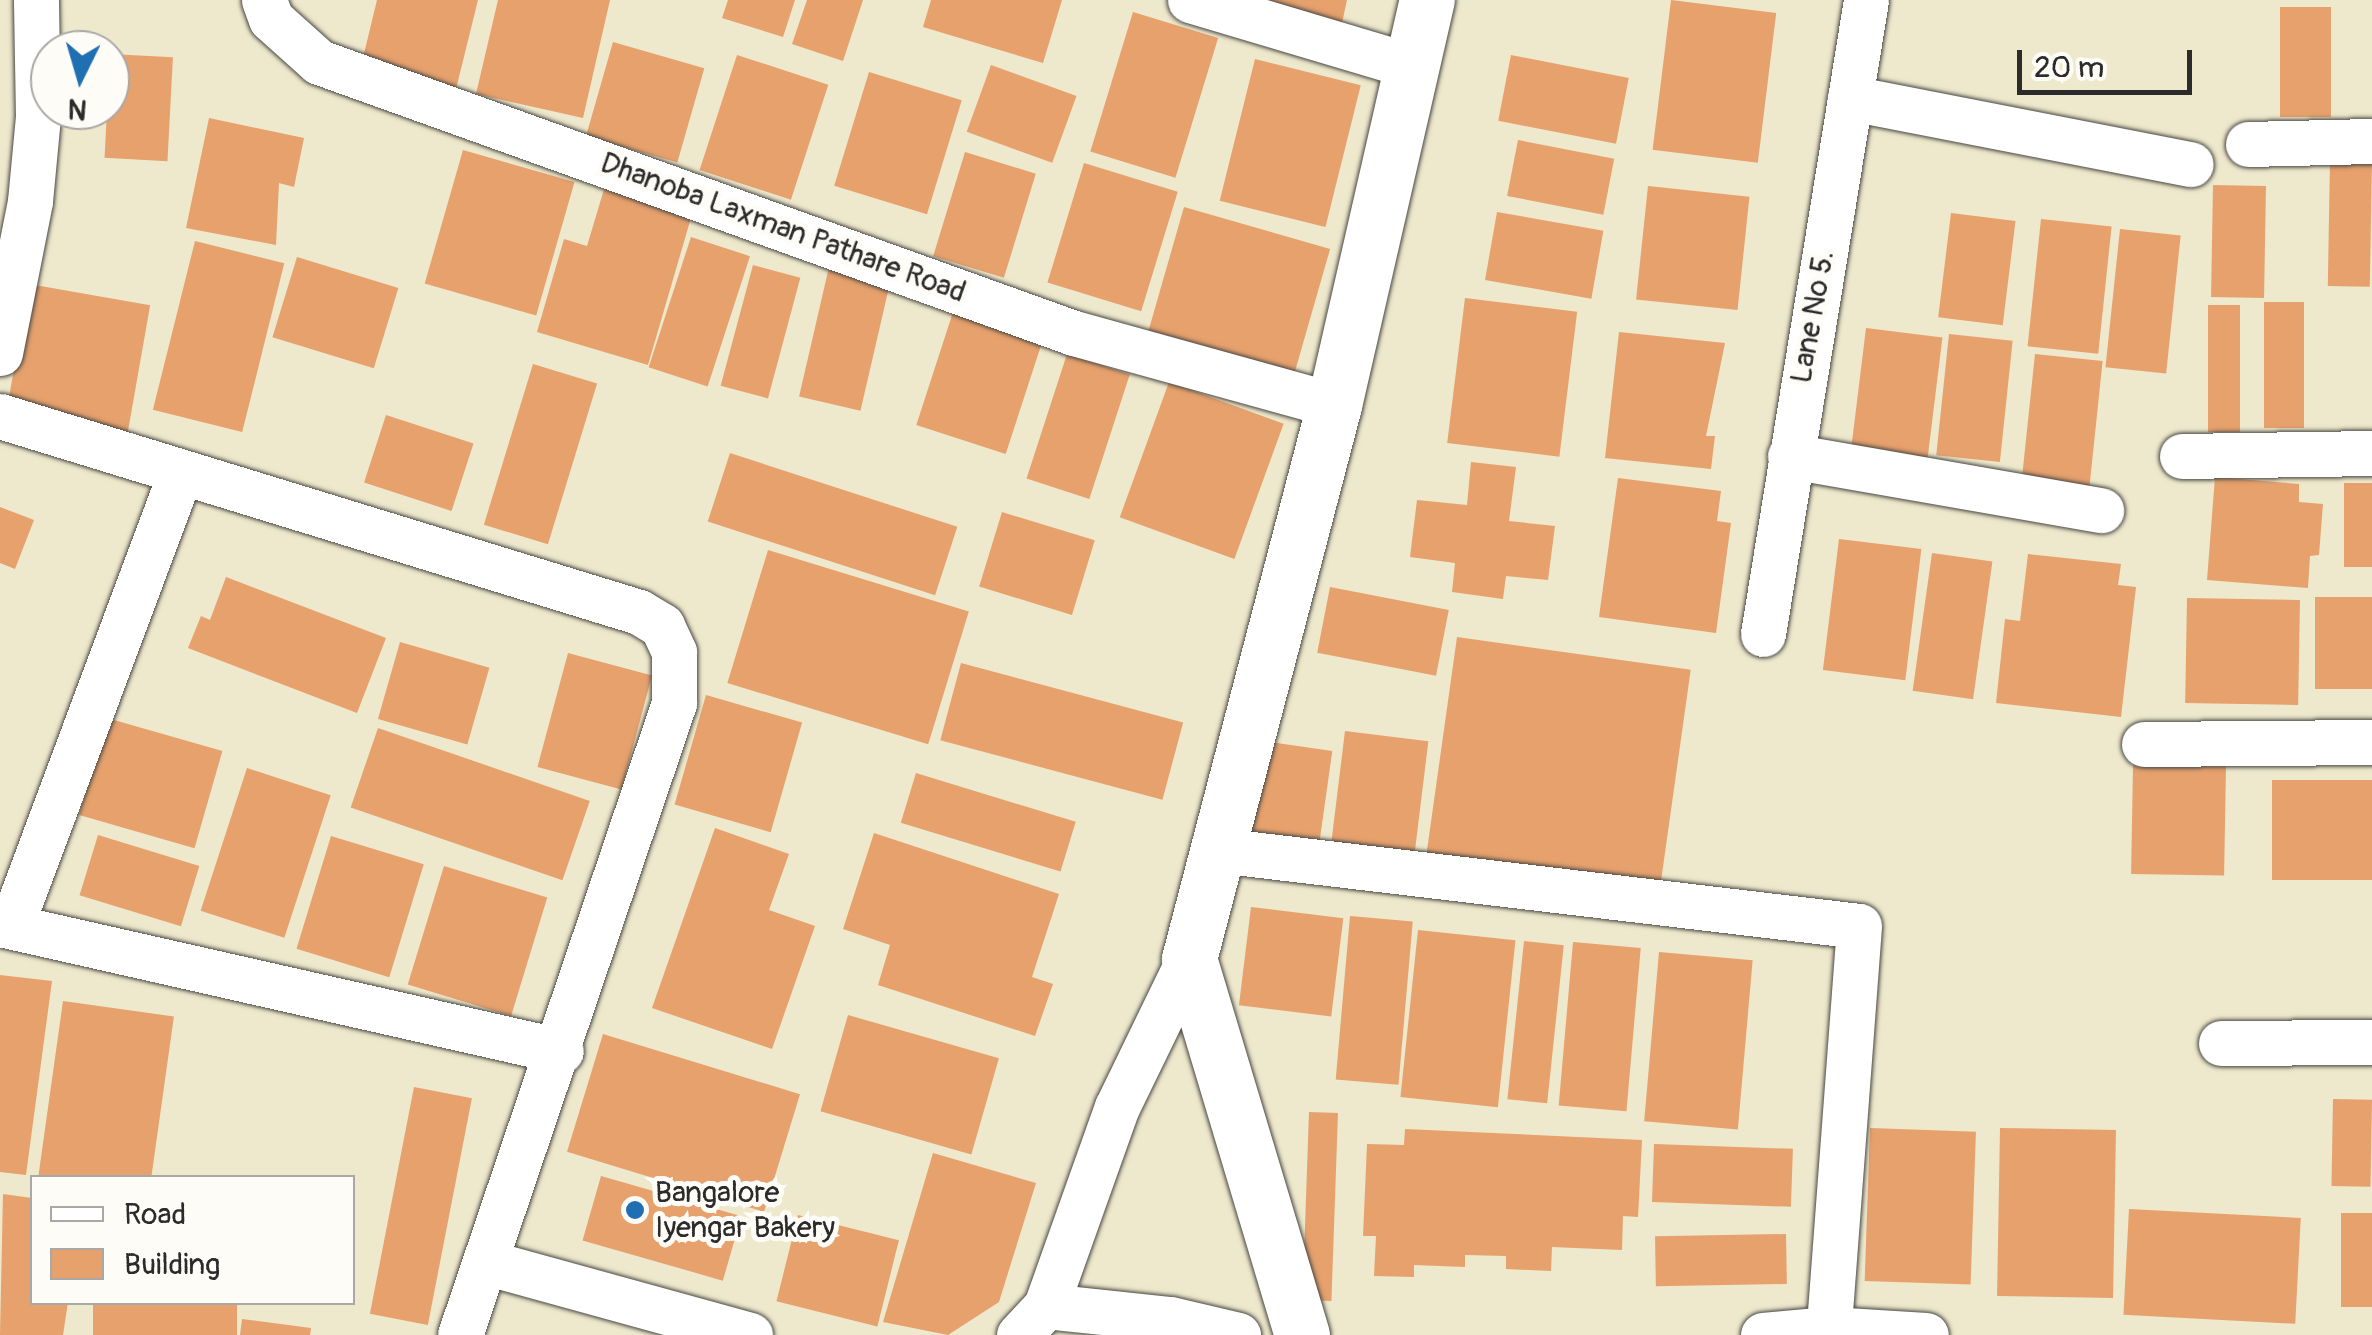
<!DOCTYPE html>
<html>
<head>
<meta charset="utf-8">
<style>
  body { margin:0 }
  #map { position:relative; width:2372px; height:1335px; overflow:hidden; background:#eee8cc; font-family:Pangolin,sans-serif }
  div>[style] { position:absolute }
  .building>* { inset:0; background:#e6a16d; transform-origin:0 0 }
  .roads { filter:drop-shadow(0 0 2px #484743) drop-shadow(0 0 2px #484743) }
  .street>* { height:45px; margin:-22.5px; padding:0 22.5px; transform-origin:22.5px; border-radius:22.5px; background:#fff }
  .secondary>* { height:55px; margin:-27.5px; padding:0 27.5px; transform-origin:27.5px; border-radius:27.5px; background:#fff }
  .dots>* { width:28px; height:28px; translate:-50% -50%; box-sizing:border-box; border:5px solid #fdfcf7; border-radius:50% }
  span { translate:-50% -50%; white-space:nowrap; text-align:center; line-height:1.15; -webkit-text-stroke:10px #fdfcf7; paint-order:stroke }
  .street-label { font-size:30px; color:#2b2b2b }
  .poi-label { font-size:30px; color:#2b2b2b }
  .left { translate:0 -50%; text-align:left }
  .legend { position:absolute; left:30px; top:1175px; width:325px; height:130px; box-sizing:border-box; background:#fdfcf7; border:2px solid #a9a8a5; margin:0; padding:12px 18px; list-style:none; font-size:30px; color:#2b2b2b }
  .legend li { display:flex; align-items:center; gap:20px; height:50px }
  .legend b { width:50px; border:2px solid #a9a8a5 }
  .north { position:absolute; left:30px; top:30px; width:100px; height:100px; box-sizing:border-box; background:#fdfcf7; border:2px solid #a9a8a5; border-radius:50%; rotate:185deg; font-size:28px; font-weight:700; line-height:40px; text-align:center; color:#2b2b2b }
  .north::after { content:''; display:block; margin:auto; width:35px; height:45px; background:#1f6fb2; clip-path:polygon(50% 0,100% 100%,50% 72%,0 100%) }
  .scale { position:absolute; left:2017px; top:50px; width:175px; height:45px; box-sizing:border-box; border:5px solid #2b2b2b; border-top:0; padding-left:12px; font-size:30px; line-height:35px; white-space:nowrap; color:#2b2b2b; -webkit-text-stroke:8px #fdfcf7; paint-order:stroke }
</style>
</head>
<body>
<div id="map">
  <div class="building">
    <div style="clip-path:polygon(377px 0,478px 0,456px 89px,361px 66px)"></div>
    <div style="clip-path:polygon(498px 0,610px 0,583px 118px,476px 94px)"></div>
    <div style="clip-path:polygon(728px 0,795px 0,783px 37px,722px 18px)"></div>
    <div style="clip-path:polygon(807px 0,863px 0,843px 61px,792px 44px)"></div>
    <div style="clip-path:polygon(931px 0,1062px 0,1043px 63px,923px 27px)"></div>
    <div style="clip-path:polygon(1248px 0,1347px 0,1339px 37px)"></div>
    <div style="left:1671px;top:0;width:106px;height:151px;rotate:7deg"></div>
    <div style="left:2280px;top:7px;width:51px;height:110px"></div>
    <div style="left:1133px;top:12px;width:89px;height:146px;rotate:17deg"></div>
    <div style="left:613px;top:42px;width:95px;height:98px;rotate:16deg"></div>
    <div style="left:110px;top:54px;width:63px;height:104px;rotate:3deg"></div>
    <div style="left:737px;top:55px;width:96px;height:121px;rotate:18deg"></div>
    <div style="left:1511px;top:55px;width:120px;height:67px;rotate:11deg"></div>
    <div style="left:1255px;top:59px;width:109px;height:146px;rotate:14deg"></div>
    <div style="left:991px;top:65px;width:91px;height:71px;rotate:20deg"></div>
    <div style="left:869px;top:72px;width:97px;height:119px;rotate:17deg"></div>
    <div style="clip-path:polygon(209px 118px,304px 138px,294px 187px,279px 183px,276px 245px,186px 228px)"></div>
    <div style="left:1518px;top:140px;width:98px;height:57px;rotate:11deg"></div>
    <div style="left:463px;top:150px;width:116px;height:139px;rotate:16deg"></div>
    <div style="left:965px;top:152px;width:74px;height:109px;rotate:17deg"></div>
    <div style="left:2330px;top:160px;width:42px;height:126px;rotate:1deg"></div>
    <div style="left:1084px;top:163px;width:98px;height:125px;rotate:17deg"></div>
    <div style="left:2213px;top:185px;width:53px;height:112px;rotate:1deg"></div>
    <div style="clip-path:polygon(605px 186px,693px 211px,648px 365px,537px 332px,564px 239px,587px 246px)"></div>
    <div style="left:1648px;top:186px;width:102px;height:114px;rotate:6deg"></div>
    <div style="left:1184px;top:207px;width:152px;height:134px;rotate:16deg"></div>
    <div style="left:1497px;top:212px;width:108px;height:69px;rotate:10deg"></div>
    <div style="left:1951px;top:213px;width:65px;height:105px;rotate:7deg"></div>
    <div style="left:2041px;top:219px;width:71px;height:128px;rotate:6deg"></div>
    <div style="left:2120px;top:229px;width:61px;height:139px;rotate:6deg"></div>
    <div style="left:691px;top:237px;width:62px;height:137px;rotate:18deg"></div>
    <div style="left:195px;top:241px;width:92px;height:174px;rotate:14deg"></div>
    <div style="left:297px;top:257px;width:106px;height:84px;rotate:17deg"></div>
    <div style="left:753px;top:265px;width:49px;height:125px;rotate:15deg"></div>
    <div style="left:829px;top:267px;width:63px;height:133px;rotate:13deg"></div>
    <div style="left:29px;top:284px;width:123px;height:129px;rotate:10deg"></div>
    <div style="left:1465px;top:298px;width:113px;height:146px;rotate:7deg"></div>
    <div style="left:2264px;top:302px;width:40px;height:126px"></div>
    <div style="left:2208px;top:305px;width:32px;height:127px"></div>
    <div style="left:954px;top:309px;width:94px;height:122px;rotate:18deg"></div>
    <div style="left:1866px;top:328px;width:77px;height:121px;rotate:7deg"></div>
    <div style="clip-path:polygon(1619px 332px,1725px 343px,1706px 436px,1715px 436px,1711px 469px,1605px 458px)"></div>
    <div style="left:1949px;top:334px;width:64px;height:122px;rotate:6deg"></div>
    <div style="left:1067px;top:354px;width:66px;height:131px;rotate:18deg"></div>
    <div style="left:2035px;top:354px;width:68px;height:132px;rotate:6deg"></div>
    <div style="left:533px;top:364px;width:67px;height:168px;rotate:17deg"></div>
    <div style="left:1169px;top:382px;width:122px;height:144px;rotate:20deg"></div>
    <div style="left:386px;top:415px;width:92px;height:71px;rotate:18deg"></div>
    <div style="left:730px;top:453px;width:239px;height:72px;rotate:18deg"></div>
    <div style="clip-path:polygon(1471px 462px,1516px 467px,1509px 521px,1555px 526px,1548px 580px,1506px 576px,1503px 599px,1452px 592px,1455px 563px,1410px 557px,1417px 500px,1467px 505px)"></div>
    <div style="clip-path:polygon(2215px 477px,2299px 484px,2299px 502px,2323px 504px,2319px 555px,2310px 556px,2308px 588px,2207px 580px)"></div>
    <div style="clip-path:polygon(1618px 478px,1721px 491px,1717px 521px,1731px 523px,1716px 633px,1599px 617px)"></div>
    <div style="left:2372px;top:483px;width:84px;height:28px;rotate:90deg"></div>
    <div style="clip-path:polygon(0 507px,34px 520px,15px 569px,0 563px)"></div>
    <div style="left:1002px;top:512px;width:97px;height:78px;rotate:17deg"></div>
    <div style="left:1839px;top:539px;width:83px;height:132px;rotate:7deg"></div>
    <div style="left:768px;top:550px;width:210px;height:139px;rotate:17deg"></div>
    <div style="left:1932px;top:553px;width:61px;height:139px;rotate:8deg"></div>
    <div style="clip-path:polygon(2028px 554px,2121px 564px,2118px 585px,2136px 587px,2121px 717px,1996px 703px,2005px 619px,2020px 621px)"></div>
    <div style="clip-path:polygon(226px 577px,386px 638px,357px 713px,188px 648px,201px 616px,210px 620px)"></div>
    <div style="left:1330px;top:587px;width:121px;height:67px;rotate:11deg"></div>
    <div style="left:2315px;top:597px;width:57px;height:92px"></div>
    <div style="left:2187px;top:598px;width:113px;height:105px;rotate:1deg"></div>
    <div style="left:1457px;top:637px;width:236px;height:222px;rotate:8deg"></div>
    <div style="left:400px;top:642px;width:93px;height:80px;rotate:16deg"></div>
    <div style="left:568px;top:653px;width:87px;height:118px;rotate:15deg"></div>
    <div style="left:961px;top:663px;width:230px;height:80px;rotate:15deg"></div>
    <div style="left:706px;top:695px;width:100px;height:114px;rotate:16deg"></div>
    <div style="left:107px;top:718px;width:120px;height:101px;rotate:16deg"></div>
    <div style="left:378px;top:728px;width:224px;height:84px;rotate:19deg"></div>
    <div style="left:1345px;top:731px;width:84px;height:112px;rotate:7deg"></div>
    <div style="left:1262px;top:741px;width:71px;height:105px;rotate:8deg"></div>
    <div style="left:2133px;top:765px;width:93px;height:109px;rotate:1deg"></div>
    <div style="left:247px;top:768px;width:88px;height:150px;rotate:18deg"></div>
    <div style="left:916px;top:773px;width:167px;height:52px;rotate:17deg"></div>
    <div style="left:2372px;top:780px;width:100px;height:100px;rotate:90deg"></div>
    <div style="clip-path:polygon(715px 828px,789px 854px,769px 910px,815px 926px,772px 1049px,652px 1008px)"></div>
    <div style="clip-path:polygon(874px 833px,1059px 894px,1032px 977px,1053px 984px,1035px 1036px,878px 985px,890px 945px,843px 929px)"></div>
    <div style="left:98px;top:835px;width:106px;height:63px;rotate:17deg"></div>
    <div style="left:331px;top:836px;width:97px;height:118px;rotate:17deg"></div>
    <div style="left:444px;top:866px;width:108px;height:124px;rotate:17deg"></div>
    <div style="left:1251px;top:907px;width:93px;height:99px;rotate:7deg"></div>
    <div style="left:1350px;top:916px;width:63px;height:164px;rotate:5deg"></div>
    <div style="left:1418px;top:930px;width:98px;height:168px;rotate:6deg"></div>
    <div style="left:1524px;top:941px;width:40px;height:159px;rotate:6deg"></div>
    <div style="left:1573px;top:942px;width:68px;height:164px;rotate:5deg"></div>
    <div style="left:1659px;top:952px;width:94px;height:170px;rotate:5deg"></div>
    <div style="clip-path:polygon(0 975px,52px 981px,26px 1175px,0 1172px)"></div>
    <div style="left:63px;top:1001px;width:112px;height:179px;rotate:8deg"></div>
    <div style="left:848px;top:1015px;width:157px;height:100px;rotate:16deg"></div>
    <div style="left:603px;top:1034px;width:206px;height:123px;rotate:17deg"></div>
    <div style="left:414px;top:1087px;width:59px;height:231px;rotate:11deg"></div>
    <div style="left:2333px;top:1099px;width:39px;height:87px;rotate:1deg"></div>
    <div style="left:1309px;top:1112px;width:29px;height:188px;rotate:2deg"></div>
    <div style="left:1870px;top:1128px;width:106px;height:153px;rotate:2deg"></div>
    <div style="left:2000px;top:1128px;width:116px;height:168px;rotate:1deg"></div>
    <div style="clip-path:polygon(1405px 1129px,1642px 1140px,1638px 1217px,1623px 1216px,1622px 1250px,1552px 1247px,1551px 1271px,1506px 1269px,1506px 1256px,1465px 1255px,1465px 1267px,1414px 1265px,1414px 1277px,1374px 1276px,1376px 1236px,1363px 1236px,1367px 1144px,1404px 1145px)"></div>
    <div style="left:1654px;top:1144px;width:139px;height:58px;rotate:2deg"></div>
    <div style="clip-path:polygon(933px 1153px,1036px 1183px,999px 1302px,948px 1335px,883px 1322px)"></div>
    <div style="left:601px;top:1176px;width:146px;height:67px;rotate:16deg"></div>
    <div style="clip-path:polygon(3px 1194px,32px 1198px,32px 1302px,68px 1302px,63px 1335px,0 1335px)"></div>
    <div style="left:2129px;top:1209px;width:172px;height:106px;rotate:3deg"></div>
    <div style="left:2341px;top:1213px;width:31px;height:94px"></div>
    <div style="left:798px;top:1215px;width:104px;height:89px;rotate:14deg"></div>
    <div style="left:1786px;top:1234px;width:50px;height:131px;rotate:89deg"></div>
    <div style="left:93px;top:1302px;width:144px;height:33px"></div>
    <div style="clip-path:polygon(242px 1319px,311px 1328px,310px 1335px,240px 1335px)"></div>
  </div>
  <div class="roads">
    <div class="street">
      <div style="left:264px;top:0;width:20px;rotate:70deg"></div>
      <div style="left:271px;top:19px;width:64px;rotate:41.9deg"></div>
      <div style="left:319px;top:62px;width:802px;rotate:19.75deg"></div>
      <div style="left:1074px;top:333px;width:270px;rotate:15.5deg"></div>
      <div style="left:1190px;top:0;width:232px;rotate:16.6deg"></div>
      <div style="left:1850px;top:98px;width:347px;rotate:11deg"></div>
      <div style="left:2248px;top:144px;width:124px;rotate:-1.4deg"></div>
      <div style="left:0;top:353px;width:155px;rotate:-78.8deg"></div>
      <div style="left:30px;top:201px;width:84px;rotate:-84.6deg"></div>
      <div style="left:38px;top:117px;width:117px;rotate:-91deg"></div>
      <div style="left:0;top:416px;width:668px;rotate:17.05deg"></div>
      <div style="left:639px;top:612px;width:27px;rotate:31deg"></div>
      <div style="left:662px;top:626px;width:29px;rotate:65deg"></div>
      <div style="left:674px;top:652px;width:51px;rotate:90deg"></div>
      <div style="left:674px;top:703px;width:667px;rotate:108.71deg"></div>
      <div style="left:1790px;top:456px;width:316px;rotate:9.9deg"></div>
      <div style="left:2182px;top:456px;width:190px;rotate:-0.9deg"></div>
      <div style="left:1763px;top:634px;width:642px;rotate:-80.77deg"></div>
      <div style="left:2144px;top:744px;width:228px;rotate:-0.5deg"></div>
      <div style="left:1218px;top:850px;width:645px;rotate:6.76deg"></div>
      <div style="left:1859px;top:926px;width:404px;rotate:94.3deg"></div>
      <div style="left:0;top:924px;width:575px;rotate:12.76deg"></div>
      <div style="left:11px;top:926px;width:483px;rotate:-69.5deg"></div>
      <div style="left:2221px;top:1043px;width:151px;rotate:-0.4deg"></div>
      <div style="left:485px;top:1262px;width:275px;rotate:15.4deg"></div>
      <div style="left:1046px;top:1306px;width:125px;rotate:6deg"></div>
      <div style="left:1170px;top:1319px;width:70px;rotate:13.2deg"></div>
      <div style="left:1019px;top:1335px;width:40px;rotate:-47deg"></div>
      <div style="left:1046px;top:1306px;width:211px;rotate:-70.4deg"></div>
      <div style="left:1117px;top:1107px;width:165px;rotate:-64.1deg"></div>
      <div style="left:1763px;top:1335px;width:66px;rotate:-5.2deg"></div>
      <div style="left:1829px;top:1329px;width:97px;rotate:3.5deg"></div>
    </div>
    <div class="secondary">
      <div style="left:1302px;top:1335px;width:393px;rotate:-106.7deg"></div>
      <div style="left:1189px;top:959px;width:573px;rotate:-75.33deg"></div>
      <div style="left:1334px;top:405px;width:416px;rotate:-77.1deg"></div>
    </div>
  </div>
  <div class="dots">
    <div style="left:635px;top:1210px;background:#1f6fb2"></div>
  </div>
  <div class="street-label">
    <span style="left:783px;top:228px;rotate:20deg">Dhanoba Laxman Pathare Road</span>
    <span style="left:1813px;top:317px;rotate:-80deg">Lane No 5.</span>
  </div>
  <div class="poi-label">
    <span class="left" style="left:655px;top:1210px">Bangalore<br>Iyengar Bakery</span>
  </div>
  <ul class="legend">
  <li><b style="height:12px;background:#fff"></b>Road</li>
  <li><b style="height:28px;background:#e6a16d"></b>Building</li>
  </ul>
  <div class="north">N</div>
  <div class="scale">20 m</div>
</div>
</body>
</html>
